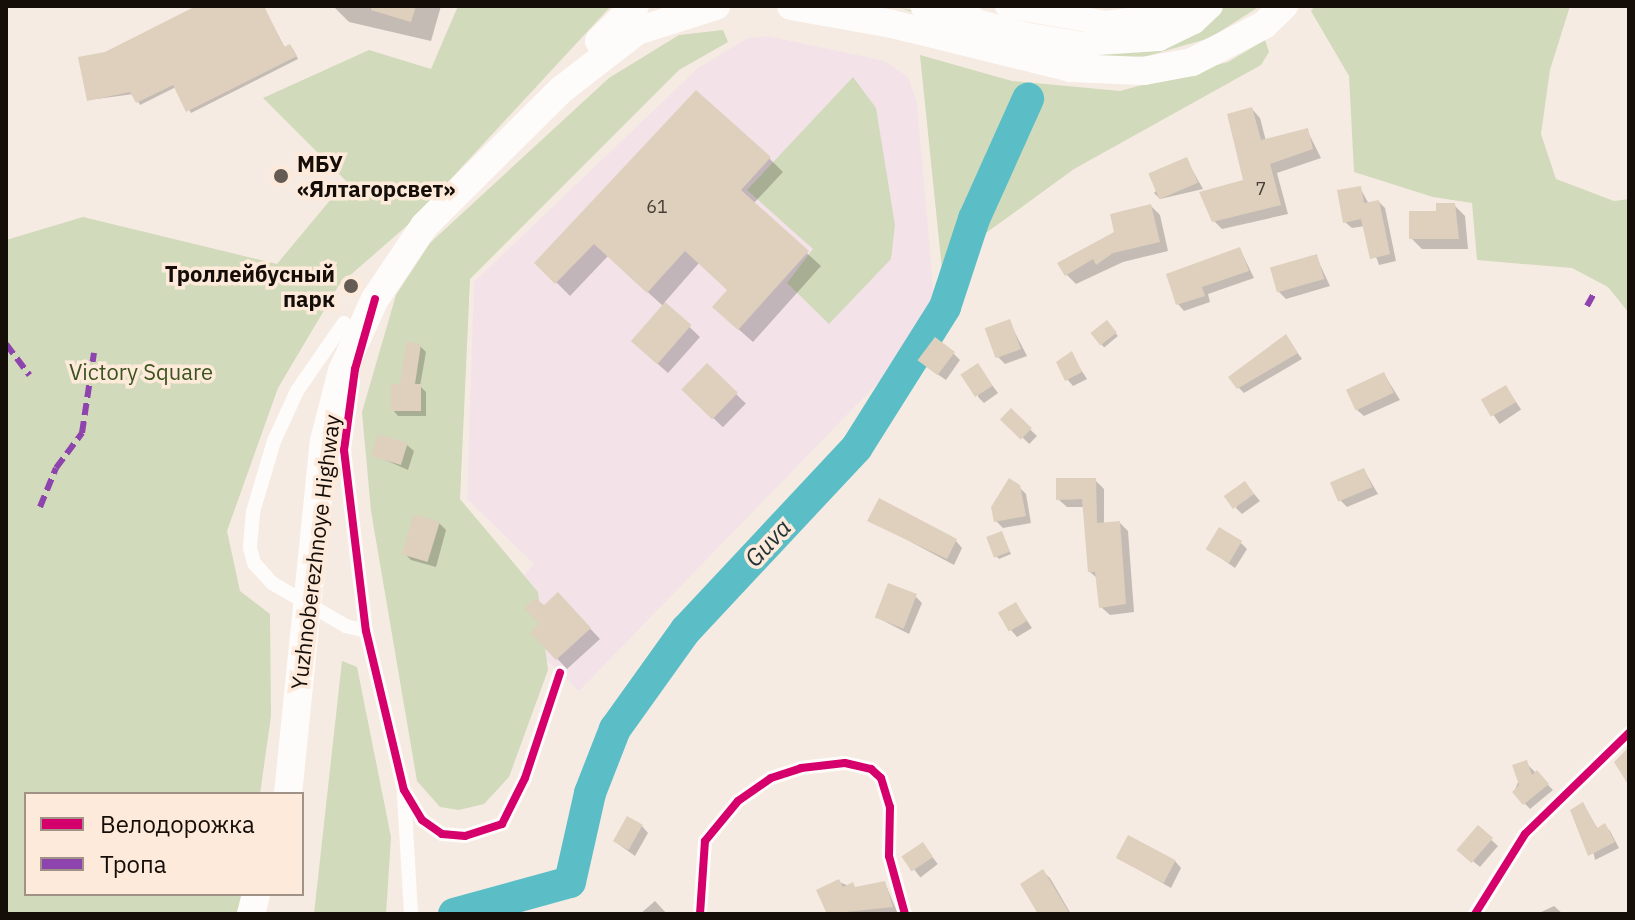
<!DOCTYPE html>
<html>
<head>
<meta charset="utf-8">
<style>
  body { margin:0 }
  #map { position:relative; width:1635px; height:920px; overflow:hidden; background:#f6ebe2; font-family:"IBM Plex Sans",sans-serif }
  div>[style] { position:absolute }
  .industrial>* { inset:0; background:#f3e3e9 }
  .green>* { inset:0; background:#d1daba }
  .shadow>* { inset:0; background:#0003; transform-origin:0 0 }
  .river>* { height:32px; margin:-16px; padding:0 16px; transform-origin:16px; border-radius:16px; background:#5bbec7 }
  .building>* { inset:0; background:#ded0bd; transform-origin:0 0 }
  .street>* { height:14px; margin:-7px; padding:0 7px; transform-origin:7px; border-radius:7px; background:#fefcfb }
  .primary>* { height:24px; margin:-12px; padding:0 12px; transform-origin:12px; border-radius:12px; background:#fefcfb }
  .highway>* { height:28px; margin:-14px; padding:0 14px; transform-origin:14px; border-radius:14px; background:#fefcfb }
  .quiet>* { height:6px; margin-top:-3px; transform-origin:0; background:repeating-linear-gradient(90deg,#8e44ad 0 12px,transparent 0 18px) }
  .cycleway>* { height:8px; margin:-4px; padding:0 4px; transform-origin:4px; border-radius:4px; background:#d6006c }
  .dots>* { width:22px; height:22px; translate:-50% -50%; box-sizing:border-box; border:4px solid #feeada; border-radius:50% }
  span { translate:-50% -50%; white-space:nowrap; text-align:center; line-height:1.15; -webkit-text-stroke:7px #feeada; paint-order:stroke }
  .number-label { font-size:18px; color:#463e35 }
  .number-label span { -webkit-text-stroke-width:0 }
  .poi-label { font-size:22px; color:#140d08; font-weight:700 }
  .left { translate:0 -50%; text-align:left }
  .right { translate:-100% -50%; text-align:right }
  .park-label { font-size:22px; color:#3b541e }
  .street-label { font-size:22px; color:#140d08 }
  .water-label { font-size:24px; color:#1d3336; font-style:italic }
  .frame { position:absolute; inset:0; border:8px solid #140d08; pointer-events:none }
  .legend { position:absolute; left:24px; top:792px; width:280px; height:104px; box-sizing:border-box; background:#feeada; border:2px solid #a09286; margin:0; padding:10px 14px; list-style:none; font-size:24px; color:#140d08 }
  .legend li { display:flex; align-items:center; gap:16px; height:40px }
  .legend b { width:40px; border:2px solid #a09286 }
</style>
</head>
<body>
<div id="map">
  <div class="industrial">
    <div style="clip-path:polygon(768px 36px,885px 61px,908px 77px,917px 103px,935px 309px,906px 354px,579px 691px,493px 609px,534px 564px,467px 499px,474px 282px,698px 68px,746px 39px)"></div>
  </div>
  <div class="green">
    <div style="clip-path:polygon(458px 6px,611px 6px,410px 223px,339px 285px,278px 388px,227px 531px,240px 591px,270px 614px,271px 716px,260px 794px,26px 794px,26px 894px,246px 894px,240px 914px,6px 914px,6px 240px,83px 217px,277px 264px,346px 181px,263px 98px,369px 50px,431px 69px)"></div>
    <div style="clip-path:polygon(1225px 6px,1260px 6px,1210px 38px,1147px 56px,1111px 59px,954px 28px,901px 8px,1054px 41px,1192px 32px)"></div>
    <div style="clip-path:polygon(1315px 6px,1570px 6px,1550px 70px,1541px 134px,1556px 179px,1614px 201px,1629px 199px,1629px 313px,1608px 287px,1572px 268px,1477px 260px,1472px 203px,1433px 197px,1354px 172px,1349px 76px,1311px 11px)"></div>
    <div style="clip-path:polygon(723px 30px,728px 42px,679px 70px,470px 279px,460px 499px,538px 592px,548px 670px,509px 777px,484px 804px,459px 810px,440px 807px,417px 781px,371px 511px,362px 412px,396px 295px,430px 243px,609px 78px,679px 35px)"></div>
    <div style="clip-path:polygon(1265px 40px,1269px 52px,1261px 65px,1074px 169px,979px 238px,944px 289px,920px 55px,1012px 81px,1120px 91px,1228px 62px)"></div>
    <div style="clip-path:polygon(853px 77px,876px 108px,895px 225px,891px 259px,829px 324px,787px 283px,813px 249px,747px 190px)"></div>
    <div style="clip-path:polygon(342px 661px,357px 667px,391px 837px,386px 914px,314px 914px)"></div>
  </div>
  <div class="shadow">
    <div style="clip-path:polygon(201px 6px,263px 6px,285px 48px,293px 49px,298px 59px,191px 113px,176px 87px,140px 105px,134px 94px,89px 100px,106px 53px)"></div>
    <div style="clip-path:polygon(333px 6px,441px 6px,431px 41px,349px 22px)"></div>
    <div style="clip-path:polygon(1252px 109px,1260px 118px,1266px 141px,1307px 130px,1321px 158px,1277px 173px,1288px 214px,1222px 229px,1214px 221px,1246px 182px)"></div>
    <div style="clip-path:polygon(769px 158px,783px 172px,753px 204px,821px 266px,753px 342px,728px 320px,729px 291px,699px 263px,664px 303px,700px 337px,668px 373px,643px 351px,663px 306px,608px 256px,570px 296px,537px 263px)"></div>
    <div style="clip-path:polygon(1186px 159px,1203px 189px,1160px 199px,1154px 193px)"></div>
    <div style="clip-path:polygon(1360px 188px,1369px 204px,1379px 202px,1385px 208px,1396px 261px,1379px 265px,1365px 226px,1352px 228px,1345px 222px)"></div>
    <div style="clip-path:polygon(1454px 205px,1465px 216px,1468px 249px,1422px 249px,1411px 238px)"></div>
    <div style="clip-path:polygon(1151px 206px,1160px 215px,1168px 251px,1123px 262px,1076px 284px,1067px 275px,1060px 264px,1116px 233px)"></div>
    <div style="clip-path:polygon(1240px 249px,1254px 278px,1208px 294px,1210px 302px,1184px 311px,1178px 304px)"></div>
    <div style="clip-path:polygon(1316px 256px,1330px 286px,1286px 299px,1279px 292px)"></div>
    <div style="clip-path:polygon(1009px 321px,1027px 356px,1005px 364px,998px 357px)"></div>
    <div style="left:1107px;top:323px;width:17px;height:18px;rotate:50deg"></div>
    <div style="clip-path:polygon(1286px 337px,1302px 359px,1244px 393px,1238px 387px)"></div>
    <div style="clip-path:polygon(420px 346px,426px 352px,420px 386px,426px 392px,426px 416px,398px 416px,393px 410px)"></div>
    <div style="clip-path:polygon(953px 353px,960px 360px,946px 380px,927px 367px)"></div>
    <div style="clip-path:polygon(1071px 354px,1087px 379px,1073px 386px,1067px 379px)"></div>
    <div style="clip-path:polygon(977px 365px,998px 393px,984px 403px,978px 397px)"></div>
    <div style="left:707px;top:366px;width:54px;height:33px;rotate:44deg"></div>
    <div style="clip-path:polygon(1384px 374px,1400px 400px,1364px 416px,1357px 410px)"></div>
    <div style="left:1506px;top:387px;width:27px;height:26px;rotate:56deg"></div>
    <div style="left:1011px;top:411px;width:36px;height:11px;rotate:44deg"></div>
    <div style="clip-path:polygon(407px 445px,414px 451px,408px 470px,374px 455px)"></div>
    <div style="clip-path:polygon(1364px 470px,1378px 494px,1347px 507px,1340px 500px)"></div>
    <div style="clip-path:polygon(1095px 480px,1104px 489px,1104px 524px,1120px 523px,1128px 531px,1134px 612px,1110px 615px,1101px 607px,1098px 579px,1090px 572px,1085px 507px,1067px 507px,1058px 499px)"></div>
    <div style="clip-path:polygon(1245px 483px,1260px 501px,1242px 514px,1236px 508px)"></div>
    <div style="clip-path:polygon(1018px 486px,1026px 494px,1031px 523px,1003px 528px,996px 521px)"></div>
    <div style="clip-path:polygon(870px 520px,956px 541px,962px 548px,954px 565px)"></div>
    <div style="clip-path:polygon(439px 523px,446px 530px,436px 567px,411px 560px,405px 554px)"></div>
    <div style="clip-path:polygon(1001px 533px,1011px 554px,999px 559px,996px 556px)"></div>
    <div style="clip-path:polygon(1241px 543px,1247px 549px,1235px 568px,1208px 549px)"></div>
    <div style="clip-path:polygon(915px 596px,922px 603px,909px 634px,876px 617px)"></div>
    <div style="clip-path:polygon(1016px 604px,1032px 628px,1017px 637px,1011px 630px)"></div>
    <div style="clip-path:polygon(568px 605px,600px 639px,567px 669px,533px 633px,542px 624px,544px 608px)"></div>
    <div style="clip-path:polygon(1526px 763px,1553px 790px,1530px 809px,1514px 792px)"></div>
    <div style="clip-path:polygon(1583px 805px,1598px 829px,1605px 826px,1610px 831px,1619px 848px,1595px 860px)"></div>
    <div style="clip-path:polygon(642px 826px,648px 833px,635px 856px,614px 841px)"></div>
    <div style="clip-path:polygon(1478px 828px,1498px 846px,1480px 867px,1467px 856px)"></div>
    <div style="left:923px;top:845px;width:24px;height:22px;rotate:52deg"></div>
    <div style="clip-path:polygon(1118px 858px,1175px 861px,1181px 868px,1171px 888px)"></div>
    <div style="clip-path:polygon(1043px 872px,1050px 878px,1071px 914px,1040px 914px)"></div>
    <div style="clip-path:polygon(839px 882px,857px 889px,885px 883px,898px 914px,830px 914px,819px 891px)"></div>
    <div style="clip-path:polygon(655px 901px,667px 914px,640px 914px)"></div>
    <div style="clip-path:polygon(1554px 906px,1563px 914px,1537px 914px)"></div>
  </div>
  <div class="river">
    <div style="left:454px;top:914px;width:120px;rotate:-15.4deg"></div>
    <div style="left:570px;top:882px;width:91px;rotate:-77.3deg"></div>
    <div style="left:590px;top:793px;width:69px;rotate:-68.7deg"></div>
    <div style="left:615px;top:729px;width:122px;rotate:-54.4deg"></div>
    <div style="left:686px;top:630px;width:250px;rotate:-46.9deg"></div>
    <div style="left:857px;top:447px;width:165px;rotate:-57.8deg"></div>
    <div style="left:945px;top:307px;width:93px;rotate:-71.8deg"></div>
    <div style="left:974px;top:219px;width:132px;rotate:-65.8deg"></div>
  </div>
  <div class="building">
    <div style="clip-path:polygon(196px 6px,264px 6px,284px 47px,290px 44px,297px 56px,186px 112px,173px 85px,136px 103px,130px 92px,87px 101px,78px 57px,105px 52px)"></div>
    <div style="clip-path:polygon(372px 6px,416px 6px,411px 22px,371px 10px)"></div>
    <div style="clip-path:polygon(696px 90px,771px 157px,741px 190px,809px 251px,738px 330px,712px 307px,727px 290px,685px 251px,647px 293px,594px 244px,555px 284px,534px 263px)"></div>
    <div style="clip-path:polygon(1252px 107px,1261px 140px,1308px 128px,1313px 149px,1270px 164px,1281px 205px,1212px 222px,1199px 192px,1243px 180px,1227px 114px)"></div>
    <div style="left:1187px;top:157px;width:28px;height:42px;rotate:67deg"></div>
    <div style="clip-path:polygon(1361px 186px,1364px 203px,1379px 200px,1390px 254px,1370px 259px,1361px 219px,1343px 223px,1337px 190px)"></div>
    <div style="clip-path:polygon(1436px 203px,1455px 203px,1459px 239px,1409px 239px,1409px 211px,1436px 211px)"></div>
    <div style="clip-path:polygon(1151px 204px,1160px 242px,1113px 253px,1096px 265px,1093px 259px,1065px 276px,1057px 263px,1114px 232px,1110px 214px)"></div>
    <div style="clip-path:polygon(1240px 247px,1249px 271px,1202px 287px,1205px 296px,1176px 305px,1166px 274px)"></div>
    <div style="left:1317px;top:254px;width:26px;height:49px;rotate:74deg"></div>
    <div style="left:665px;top:302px;width:35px;height:52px;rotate:41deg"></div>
    <div style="left:1010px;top:319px;width:32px;height:27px;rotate:70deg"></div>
    <div style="left:1107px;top:320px;width:16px;height:21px;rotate:52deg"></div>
    <div style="clip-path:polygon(1286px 334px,1298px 353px,1237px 389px,1228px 377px)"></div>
    <div style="left:935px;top:337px;width:25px;height:29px;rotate:37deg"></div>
    <div style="clip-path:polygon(406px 342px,421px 344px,415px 384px,421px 384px,421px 411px,391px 411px,391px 384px,400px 384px)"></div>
    <div style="clip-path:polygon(1072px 351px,1082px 372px,1065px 381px,1056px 362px)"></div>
    <div style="left:707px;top:363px;width:43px;height:37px;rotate:44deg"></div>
    <div style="left:978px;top:363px;width:27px;height:21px;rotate:57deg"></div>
    <div style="left:1384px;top:372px;width:23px;height:42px;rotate:65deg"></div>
    <div style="left:1506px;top:385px;width:20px;height:29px;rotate:60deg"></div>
    <div style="left:1011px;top:408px;width:29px;height:16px;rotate:44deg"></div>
    <div style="left:378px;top:434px;width:31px;height:23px;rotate:17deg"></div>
    <div style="left:1364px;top:468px;width:21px;height:37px;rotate:67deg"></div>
    <div style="clip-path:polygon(1009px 478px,1020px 485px,1026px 516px,994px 522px,991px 507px)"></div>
    <div style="clip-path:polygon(1056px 478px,1096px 478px,1097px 523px,1120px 521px,1126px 604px,1099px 608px,1095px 572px,1088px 572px,1082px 499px,1056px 500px)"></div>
    <div style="left:1245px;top:481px;width:16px;height:26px;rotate:55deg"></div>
    <div style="clip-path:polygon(879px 498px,957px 539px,947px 559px,867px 521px)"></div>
    <div style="left:414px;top:514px;width:27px;height:42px;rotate:17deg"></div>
    <div style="left:1219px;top:527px;width:27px;height:26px;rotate:31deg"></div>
    <div style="left:1002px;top:531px;width:22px;height:17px;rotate:69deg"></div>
    <div style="left:888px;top:583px;width:31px;height:37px;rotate:21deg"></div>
    <div style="clip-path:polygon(558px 592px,591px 628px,556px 660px,530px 633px,539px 624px,524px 608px,535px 598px,544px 605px)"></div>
    <div style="left:1016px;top:602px;width:22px;height:21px;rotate:60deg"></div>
    <div style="clip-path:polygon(1629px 747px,1629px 786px,1614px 762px)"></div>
    <div style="clip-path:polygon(1527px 760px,1532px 775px,1537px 770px,1549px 784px,1523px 805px,1512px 792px,1519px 785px,1512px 765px)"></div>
    <div style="clip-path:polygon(1583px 802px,1597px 828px,1605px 823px,1615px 842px,1588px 856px,1570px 810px)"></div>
    <div style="left:627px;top:816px;width:18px;height:29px;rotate:29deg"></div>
    <div style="left:1478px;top:825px;width:20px;height:33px;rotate:41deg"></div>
    <div style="left:1128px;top:835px;width:54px;height:26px;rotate:28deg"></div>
    <div style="left:923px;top:842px;width:18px;height:26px;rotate:56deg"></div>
    <div style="clip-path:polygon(1043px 869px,1070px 914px,1038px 914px,1020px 884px)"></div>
    <div style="clip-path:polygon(839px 879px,843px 887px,853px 882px,855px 887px,885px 881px,893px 907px,827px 914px,816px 890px)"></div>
  </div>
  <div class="street">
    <div style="left:344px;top:323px;width:83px;rotate:124.7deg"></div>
    <div style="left:297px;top:391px;width:55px;rotate:114.7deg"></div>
    <div style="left:274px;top:441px;width:74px;rotate:106.5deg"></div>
    <div style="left:253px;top:512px;width:36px;rotate:95deg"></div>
    <div style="left:250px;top:548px;width:16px;rotate:75deg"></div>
    <div style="left:254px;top:563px;width:27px;rotate:48deg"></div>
    <div style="left:272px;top:583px;width:86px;rotate:30.2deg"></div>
    <div style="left:346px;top:626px;width:21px;rotate:14deg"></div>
    <div style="left:353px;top:381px;width:70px;rotate:97.4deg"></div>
    <div style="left:344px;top:450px;width:182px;rotate:83.1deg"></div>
    <div style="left:366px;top:631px;width:163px;rotate:76.6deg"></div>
    <div style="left:404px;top:790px;width:35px;rotate:59deg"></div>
    <div style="left:422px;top:820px;width:24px;rotate:35deg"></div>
    <div style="left:442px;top:834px;width:23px;rotate:5deg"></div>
    <div style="left:465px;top:836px;width:39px;rotate:-18deg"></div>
    <div style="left:502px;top:824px;width:51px;rotate:-63.4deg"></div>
    <div style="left:525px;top:778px;width:111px;rotate:-71.6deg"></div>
    <div style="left:404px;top:795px;width:119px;rotate:86.6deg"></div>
    <div style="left:700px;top:914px;width:73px;rotate:-86.1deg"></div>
    <div style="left:705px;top:841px;width:52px;rotate:-50.5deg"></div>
    <div style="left:738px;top:801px;width:40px;rotate:-34.9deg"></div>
    <div style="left:771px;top:778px;width:32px;rotate:-18deg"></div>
    <div style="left:801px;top:768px;width:44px;rotate:-6.5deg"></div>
    <div style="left:845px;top:763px;width:27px;rotate:13deg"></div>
    <div style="left:871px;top:769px;width:13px;rotate:42deg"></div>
    <div style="left:881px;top:778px;width:30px;rotate:73deg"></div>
    <div style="left:890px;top:807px;width:49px;rotate:91.2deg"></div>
    <div style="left:889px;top:856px;width:60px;rotate:74.6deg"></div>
    <div style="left:1475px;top:914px;width:94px;rotate:-58deg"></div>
    <div style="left:1525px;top:834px;width:145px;rotate:-44.2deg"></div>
  </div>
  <div class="primary">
    <div style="left:922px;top:6px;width:106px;rotate:15.4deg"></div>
    <div style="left:1024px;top:34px;width:59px;rotate:9.8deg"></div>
    <div style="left:1082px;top:44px;width:77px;rotate:-3.7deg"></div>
    <div style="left:1159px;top:39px;width:39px;rotate:-26deg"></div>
    <div style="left:1194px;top:22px;width:23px;rotate:-43deg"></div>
    <div style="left:1007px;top:6px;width:99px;rotate:9.8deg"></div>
    <div style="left:1105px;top:23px;width:57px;rotate:-7deg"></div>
    <div style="left:1162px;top:16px;width:25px;rotate:-23deg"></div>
  </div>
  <div class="highway">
    <div style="left:791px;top:6px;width:103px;rotate:10.1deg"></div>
    <div style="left:892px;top:24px;width:184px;rotate:13.8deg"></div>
    <div style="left:1071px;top:68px;width:73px;rotate:2.4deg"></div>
    <div style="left:1144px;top:71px;width:49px;rotate:-10.6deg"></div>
    <div style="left:1192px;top:62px;width:81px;rotate:-27.2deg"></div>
    <div style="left:1264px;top:25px;width:28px;rotate:-44deg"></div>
    <div style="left:964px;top:6px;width:17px;rotate:66deg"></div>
    <div style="left:599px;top:41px;width:50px;rotate:-44.2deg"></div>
    <div style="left:288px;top:794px;width:355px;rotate:-84.2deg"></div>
    <div style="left:324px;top:441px;width:72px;rotate:-75.6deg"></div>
    <div style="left:342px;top:371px;width:79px;rotate:-65.4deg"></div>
    <div style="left:375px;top:299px;width:88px;rotate:-56.1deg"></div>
    <div style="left:424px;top:226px;width:193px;rotate:-44.8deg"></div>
    <div style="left:561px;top:90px;width:96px;rotate:-37.8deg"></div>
    <div style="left:637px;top:31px;width:83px;rotate:-17.6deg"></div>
    <div style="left:251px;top:914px;width:21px;rotate:-76deg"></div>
  </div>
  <div class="quiet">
    <div style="left:1587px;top:306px;width:13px;rotate:-61deg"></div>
    <div style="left:6px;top:344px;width:39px;rotate:53deg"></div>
    <div style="left:40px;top:507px;width:42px;rotate:-67.7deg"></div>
    <div style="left:56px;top:468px;width:44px;rotate:-53.4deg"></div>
    <div style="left:82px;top:433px;width:81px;rotate:-81.5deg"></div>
  </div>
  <div class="cycleway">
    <div style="left:375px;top:299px;width:73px;rotate:105.9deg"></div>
    <div style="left:355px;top:369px;width:82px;rotate:97.7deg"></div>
    <div style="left:344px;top:450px;width:182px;rotate:83.1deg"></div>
    <div style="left:366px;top:631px;width:163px;rotate:76.6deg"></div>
    <div style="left:404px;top:790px;width:35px;rotate:59deg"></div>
    <div style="left:422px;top:820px;width:24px;rotate:35deg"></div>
    <div style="left:442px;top:834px;width:23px;rotate:5deg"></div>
    <div style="left:465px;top:836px;width:39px;rotate:-18deg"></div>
    <div style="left:502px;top:824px;width:51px;rotate:-63.4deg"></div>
    <div style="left:525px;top:778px;width:111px;rotate:-71.6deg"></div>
    <div style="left:700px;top:914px;width:73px;rotate:-86.1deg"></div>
    <div style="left:705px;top:841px;width:52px;rotate:-50.5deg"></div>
    <div style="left:738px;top:801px;width:40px;rotate:-34.9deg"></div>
    <div style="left:771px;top:778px;width:32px;rotate:-18deg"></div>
    <div style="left:801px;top:768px;width:44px;rotate:-6.5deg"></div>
    <div style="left:845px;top:763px;width:27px;rotate:13deg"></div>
    <div style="left:871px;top:769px;width:13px;rotate:42deg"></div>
    <div style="left:881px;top:778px;width:30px;rotate:73deg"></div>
    <div style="left:890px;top:807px;width:49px;rotate:91.2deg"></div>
    <div style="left:889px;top:856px;width:60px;rotate:74.6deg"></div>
    <div style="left:1475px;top:914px;width:94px;rotate:-58deg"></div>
    <div style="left:1525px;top:834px;width:145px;rotate:-44.2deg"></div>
  </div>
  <div class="dots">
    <div style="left:281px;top:176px;background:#635b54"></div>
    <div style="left:351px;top:286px;background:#635b54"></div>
  </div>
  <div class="number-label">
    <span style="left:1261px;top:189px">7</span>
    <span style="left:657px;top:207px">61</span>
  </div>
  <div class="poi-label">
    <span class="left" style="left:297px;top:176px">МБУ<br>«Ялтагорсвет»</span>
    <span class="right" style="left:335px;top:286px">Троллейбусный<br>парк</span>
  </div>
  <div class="park-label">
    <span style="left:141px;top:372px">Victory Square</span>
  </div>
  <div class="street-label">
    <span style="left:315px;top:552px;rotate:-83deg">Yuzhnoberezhnoye Highway</span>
  </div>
  <div class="water-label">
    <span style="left:768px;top:543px;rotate:-47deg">Guva</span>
  </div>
  <div class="frame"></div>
  <ul class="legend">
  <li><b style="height:10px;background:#d6006c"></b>Велодорожка</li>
  <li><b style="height:10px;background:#8e44ad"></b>Тропа</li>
  </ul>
</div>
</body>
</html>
